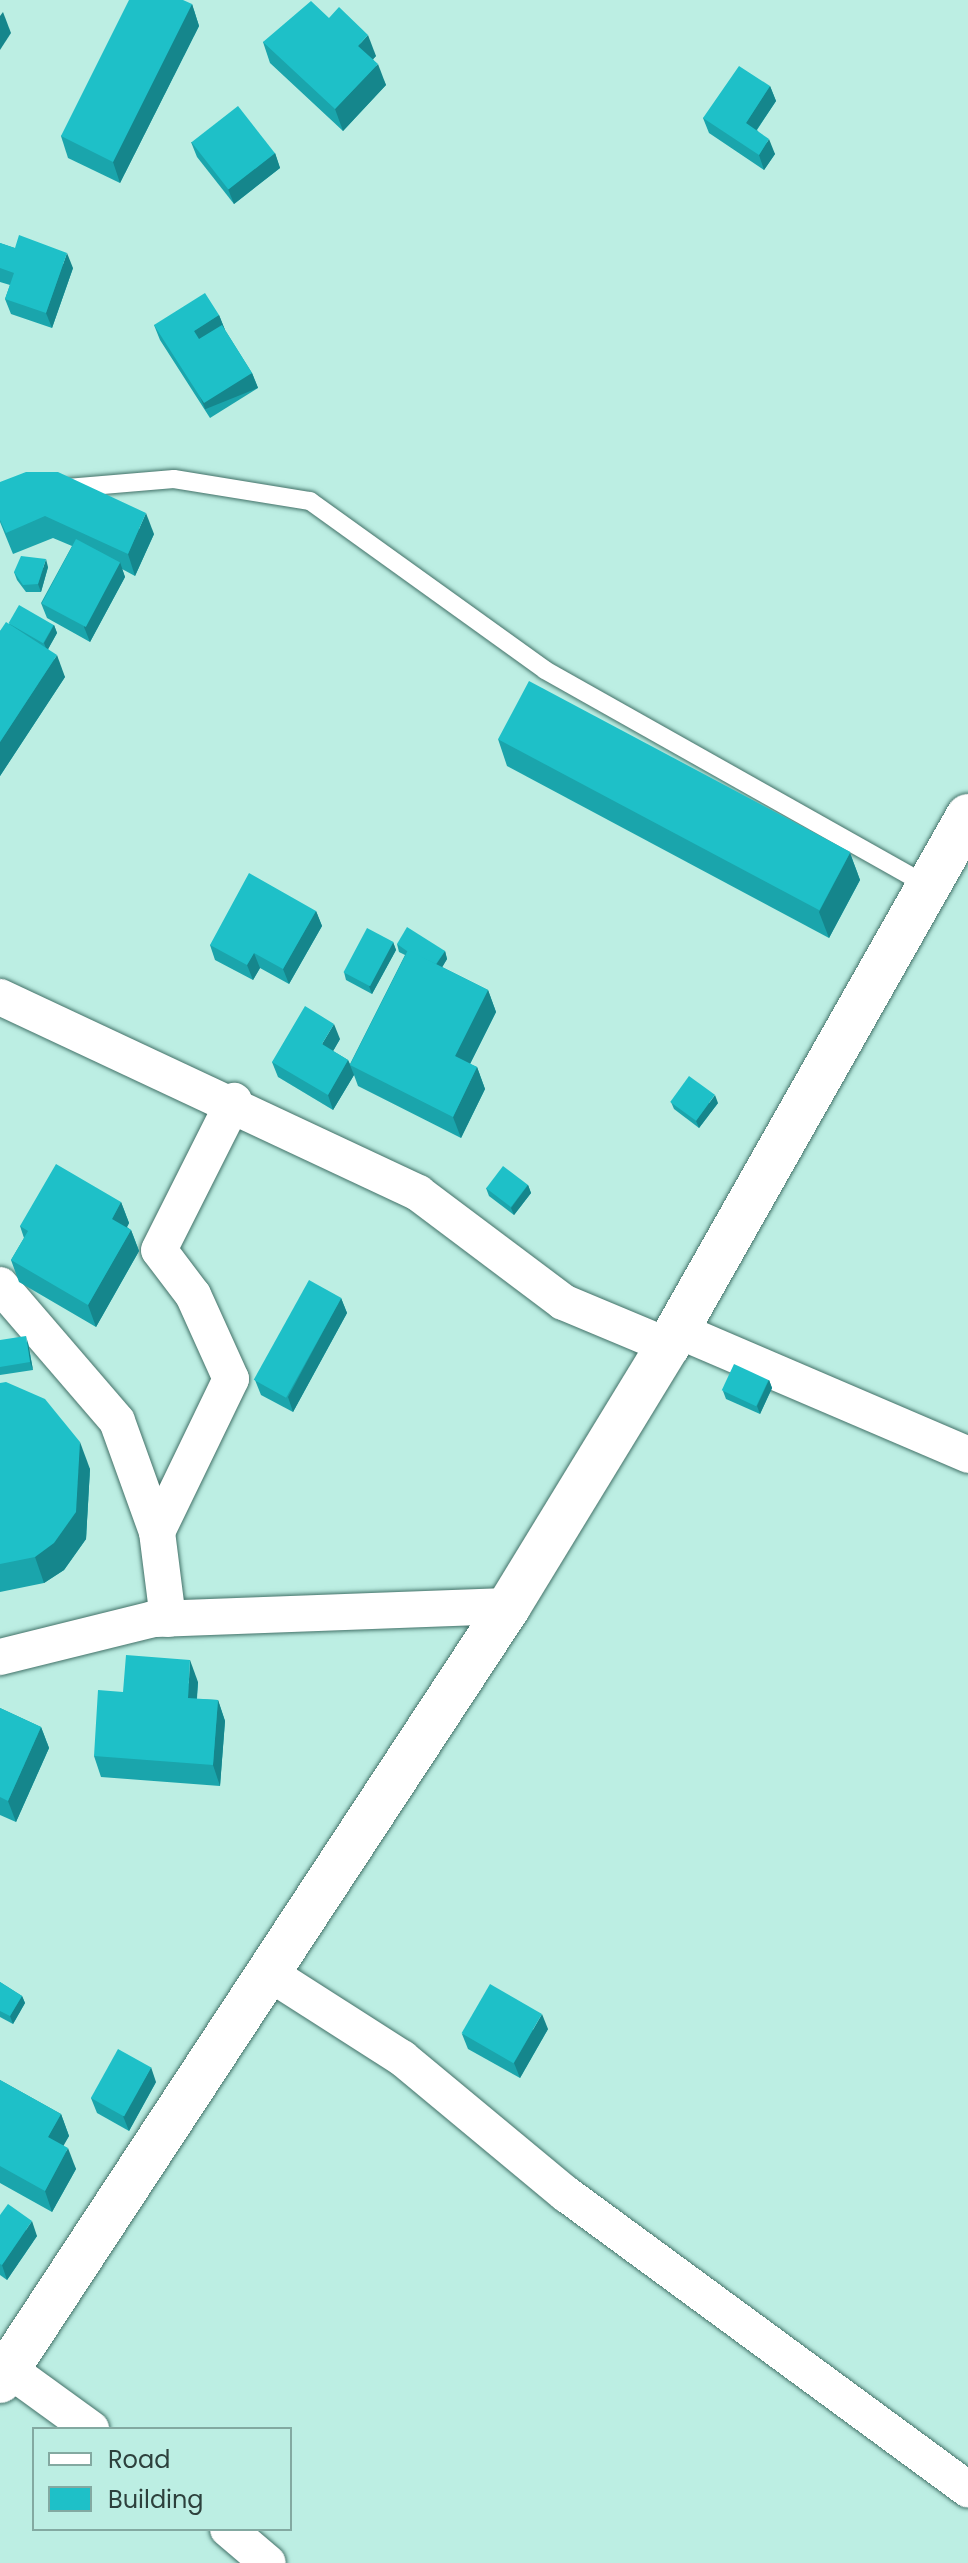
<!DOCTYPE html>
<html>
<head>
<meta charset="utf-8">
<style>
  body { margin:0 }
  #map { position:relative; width:968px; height:2563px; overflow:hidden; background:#bceee3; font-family:Poppins,sans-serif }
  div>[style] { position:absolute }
  .roads { filter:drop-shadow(0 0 2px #427168) drop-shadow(0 0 2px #427168) }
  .lane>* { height:18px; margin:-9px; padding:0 9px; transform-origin:9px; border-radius:9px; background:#fff }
  .street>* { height:36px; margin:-18px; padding:0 18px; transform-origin:18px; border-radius:18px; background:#fff }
  .secondary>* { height:44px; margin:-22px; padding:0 22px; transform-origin:22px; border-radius:22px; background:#fff }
  .wall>* { inset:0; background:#1aa5ac }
  .shaded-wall>* { inset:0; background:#15868c; transform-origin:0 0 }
  .building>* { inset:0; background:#1ec0c8; transform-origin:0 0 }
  span { translate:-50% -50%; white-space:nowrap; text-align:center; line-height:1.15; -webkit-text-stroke:8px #bceee3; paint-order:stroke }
  .legend { position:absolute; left:32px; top:2427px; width:260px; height:104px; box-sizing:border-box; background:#bceee3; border:2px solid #83a9a1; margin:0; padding:10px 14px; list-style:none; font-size:24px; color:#2d413d }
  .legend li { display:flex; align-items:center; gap:16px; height:40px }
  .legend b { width:40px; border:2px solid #83a9a1 }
</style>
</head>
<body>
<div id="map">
  <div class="roads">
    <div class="lane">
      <div style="left:67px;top:488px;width:107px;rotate:-4.8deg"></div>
      <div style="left:174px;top:479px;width:138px;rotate:9.2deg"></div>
      <div style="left:310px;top:501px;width:289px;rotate:35.7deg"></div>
      <div style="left:545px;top:670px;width:440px;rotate:29.4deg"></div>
    </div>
    <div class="street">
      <div style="left:0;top:997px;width:462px;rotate:25.1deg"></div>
      <div style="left:418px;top:1193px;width:181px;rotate:36.9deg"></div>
      <div style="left:563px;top:1302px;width:114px;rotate:22.7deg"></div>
      <div style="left:0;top:1285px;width:179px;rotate:49.3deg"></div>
      <div style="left:117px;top:1421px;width:118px;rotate:70.2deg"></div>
      <div style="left:684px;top:1319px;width:14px;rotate:90deg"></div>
      <div style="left:684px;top:1333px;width:309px;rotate:23.2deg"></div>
      <div style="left:168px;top:1619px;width:88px;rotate:-97.2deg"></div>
      <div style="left:157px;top:1532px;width:170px;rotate:-64.2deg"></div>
      <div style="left:231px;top:1379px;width:92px;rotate:-114.3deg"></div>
      <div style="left:193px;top:1295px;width:56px;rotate:-127.1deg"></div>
      <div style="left:159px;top:1250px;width:167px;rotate:-63.3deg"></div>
      <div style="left:0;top:1657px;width:159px;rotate:-13.9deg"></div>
      <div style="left:154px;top:1619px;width:355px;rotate:-2.1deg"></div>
      <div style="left:269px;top:1973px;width:158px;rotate:32.6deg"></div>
      <div style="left:402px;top:2058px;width:213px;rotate:39.7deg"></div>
      <div style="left:566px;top:2194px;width:499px;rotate:36.3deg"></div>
      <div style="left:11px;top:2371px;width:99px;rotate:35.9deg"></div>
      <div style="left:228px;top:2529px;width:52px;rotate:40.4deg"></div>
    </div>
    <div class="secondary">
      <div style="left:0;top:2381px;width:927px;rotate:-56.7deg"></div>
      <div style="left:509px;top:1606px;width:305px;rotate:-58.6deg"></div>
      <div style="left:668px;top:1346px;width:609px;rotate:-60.49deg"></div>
    </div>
  </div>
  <div class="wall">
    <div style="clip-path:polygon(192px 4px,199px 26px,120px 183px,68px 158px,61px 136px)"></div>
    <div style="clip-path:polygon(329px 18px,376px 56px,373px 59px,386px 85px,343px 131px,270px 63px,263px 42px)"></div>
    <div style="clip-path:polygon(770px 86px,776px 101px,757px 130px,775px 154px,764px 170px,709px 133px,703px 118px)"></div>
    <div style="clip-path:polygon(191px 142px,275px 153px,280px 168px,234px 204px,197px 157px)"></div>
    <div style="clip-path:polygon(0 243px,73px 268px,52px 328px,11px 314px,5px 299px,10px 285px,0 282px)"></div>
    <div style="clip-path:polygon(219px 315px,225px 330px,252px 373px,258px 388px,210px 418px,160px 340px,154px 325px)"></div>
    <div style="clip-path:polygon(0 482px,154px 534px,135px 576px,122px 569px,125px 577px,90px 642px,47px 618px,41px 603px,72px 546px,53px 538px,13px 554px,0 522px)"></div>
    <div style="clip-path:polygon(48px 567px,41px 592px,26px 592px,17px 580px,14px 572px)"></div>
    <div style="clip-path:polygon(9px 624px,54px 625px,57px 633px,48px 649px,65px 677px,0 776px,0 631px)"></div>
    <div style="clip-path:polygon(498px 739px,850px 853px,860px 880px,829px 938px,507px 766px)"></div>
    <div style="clip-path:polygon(316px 911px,322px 926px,289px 984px,260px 968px,253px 980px,215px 960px,210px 945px)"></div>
    <div style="clip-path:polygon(393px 942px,396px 950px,372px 994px,346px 980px,344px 972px)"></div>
    <div style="clip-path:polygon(397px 944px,445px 951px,447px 959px,442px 967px,488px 990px,496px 1012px,470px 1064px,477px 1067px,485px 1089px,461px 1138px,358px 1086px,354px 1075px,333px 1110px,278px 1077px,272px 1062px,340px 1039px,333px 1051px,348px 1060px,350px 1064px,405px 955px,399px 952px)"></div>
    <div style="clip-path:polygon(671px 1102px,718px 1103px,699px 1128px,674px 1109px)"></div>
    <div style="clip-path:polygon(528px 1185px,531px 1193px,514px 1215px,489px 1196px,486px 1188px)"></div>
    <div style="clip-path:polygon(121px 1202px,129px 1223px,127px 1227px,131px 1230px,139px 1251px,96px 1327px,19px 1282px,11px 1260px,24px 1238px,20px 1226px)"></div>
    <div style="clip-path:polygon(341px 1298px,347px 1313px,293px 1412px,261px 1395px,255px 1380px)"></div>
    <div style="clip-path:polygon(0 1340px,28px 1343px,33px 1370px,0 1375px)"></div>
    <div style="clip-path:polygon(769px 1380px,772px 1388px,760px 1414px,726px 1399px,723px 1391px)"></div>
    <div style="clip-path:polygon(0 1383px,90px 1469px,86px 1539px,64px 1570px,44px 1583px,0 1592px)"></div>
    <div style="clip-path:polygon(198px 1682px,197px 1699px,218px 1700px,225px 1721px,220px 1786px,101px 1777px,94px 1756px,123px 1692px)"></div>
    <div style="clip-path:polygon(0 1708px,41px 1727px,49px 1748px,16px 1822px,0 1815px)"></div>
    <div style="clip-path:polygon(0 1982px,22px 1996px,25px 2003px,13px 2024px,0 2017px)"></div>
    <div style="clip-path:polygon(548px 2029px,520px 2078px,468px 2049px,462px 2034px)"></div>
    <div style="clip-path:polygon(0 2080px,61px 2114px,69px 2136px,63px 2145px,76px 2169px,52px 2212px,0 2183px)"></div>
    <div style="clip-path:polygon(156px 2082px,129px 2131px,97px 2113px,91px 2098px)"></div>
    <div style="clip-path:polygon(0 2215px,37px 2236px,7px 2280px,0 2275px)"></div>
  </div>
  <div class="shaded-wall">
    <div style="clip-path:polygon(192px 4px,199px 26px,120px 183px,113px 162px)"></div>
    <div style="clip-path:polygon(3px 12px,11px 33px,0 50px,0 16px)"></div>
    <div style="clip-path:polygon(368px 35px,376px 56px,366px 67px,358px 46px)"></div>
    <div style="clip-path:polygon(378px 64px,386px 85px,343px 131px,335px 109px)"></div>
    <div style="clip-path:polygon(770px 86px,776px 101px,751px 138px,746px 123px)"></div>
    <div style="clip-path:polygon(769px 139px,775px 154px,764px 170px,759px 155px)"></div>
    <div style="clip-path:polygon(275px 153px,280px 168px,234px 204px,228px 189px)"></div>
    <div style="clip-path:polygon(67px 253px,73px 268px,52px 328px,46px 313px)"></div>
    <div style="clip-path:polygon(219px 315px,225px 330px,199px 346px,194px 331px)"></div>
    <div style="left:252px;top:373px;width:16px;height:57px;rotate:68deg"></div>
    <div style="clip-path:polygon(146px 513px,154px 534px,135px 576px,128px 554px)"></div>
    <div style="clip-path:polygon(46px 559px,48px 567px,41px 592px,38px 584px)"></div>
    <div style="clip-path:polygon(120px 562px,125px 577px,90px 642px,84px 627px)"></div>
    <div style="clip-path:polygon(54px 625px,57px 633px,47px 651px,44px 643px)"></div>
    <div style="clip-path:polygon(57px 655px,65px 677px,0 776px,0 742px)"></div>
    <div style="clip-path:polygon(850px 853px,860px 880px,829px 938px,819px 912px)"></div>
    <div style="clip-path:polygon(316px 911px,322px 926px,289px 984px,283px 969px)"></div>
    <div style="clip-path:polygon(393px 942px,396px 950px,372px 994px,369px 986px)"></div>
    <div style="clip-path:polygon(445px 951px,447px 959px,437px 976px,434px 968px)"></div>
    <div style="clip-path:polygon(254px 953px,260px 968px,253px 980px,247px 965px)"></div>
    <div style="clip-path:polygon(488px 990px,496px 1012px,463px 1078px,455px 1056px)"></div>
    <div style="clip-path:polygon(334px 1024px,340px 1039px,328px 1060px,322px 1044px)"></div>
    <div style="clip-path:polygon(348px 1060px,354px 1075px,333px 1110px,328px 1095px)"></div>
    <div style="clip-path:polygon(477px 1067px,485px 1089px,461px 1138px,453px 1117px)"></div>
    <div style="clip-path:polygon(715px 1095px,718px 1103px,699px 1128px,696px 1121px)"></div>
    <div style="clip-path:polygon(528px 1185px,531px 1193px,514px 1215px,511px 1208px)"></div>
    <div style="clip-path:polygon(121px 1202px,129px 1223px,120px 1240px,112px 1219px)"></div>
    <div style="clip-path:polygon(131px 1230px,139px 1251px,96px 1327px,88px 1305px)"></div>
    <div style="clip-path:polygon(341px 1298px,347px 1313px,293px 1412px,288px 1397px)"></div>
    <div style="clip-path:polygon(26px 1336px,28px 1343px,33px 1370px,30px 1362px)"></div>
    <div style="clip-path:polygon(769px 1380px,772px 1388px,760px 1414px,757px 1406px)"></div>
    <div style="clip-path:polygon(80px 1442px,90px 1469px,86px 1539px,64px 1570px,44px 1583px,35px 1557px)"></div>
    <div style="clip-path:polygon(190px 1660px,198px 1682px,195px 1719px,188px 1698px)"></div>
    <div style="clip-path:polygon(218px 1700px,225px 1721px,220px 1786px,213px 1765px)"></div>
    <div style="clip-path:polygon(41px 1727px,49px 1748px,16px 1822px,8px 1801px)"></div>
    <div style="clip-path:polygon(22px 1996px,25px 2003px,13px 2024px,10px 2016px)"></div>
    <div style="clip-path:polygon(542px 2014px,548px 2029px,520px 2078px,514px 2063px)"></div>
    <div style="clip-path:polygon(151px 2067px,156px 2082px,129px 2131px,123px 2116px)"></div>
    <div style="clip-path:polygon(61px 2114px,69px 2136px,56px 2159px,48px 2137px)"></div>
    <div style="clip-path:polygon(68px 2148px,76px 2169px,52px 2212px,45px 2191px)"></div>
    <div style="clip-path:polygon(32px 2221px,37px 2236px,7px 2280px,2px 2265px)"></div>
  </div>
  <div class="building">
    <div style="clip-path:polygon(129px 0,183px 0,192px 4px,113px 162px,61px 136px)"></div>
    <div style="clip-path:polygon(311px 1px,329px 18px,339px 7px,368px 35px,358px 46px,378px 64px,335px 109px,263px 42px)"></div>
    <div style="clip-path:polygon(739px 66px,770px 86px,746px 123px,769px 139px,759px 155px,703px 118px)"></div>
    <div style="left:238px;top:106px;width:60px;height:59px;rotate:52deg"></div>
    <div style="clip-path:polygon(19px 235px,67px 253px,46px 313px,5px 299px,14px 273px,0 268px,0 243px,15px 248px)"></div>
    <div style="clip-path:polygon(205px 293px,219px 315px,194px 331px,199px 339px,222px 325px,252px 373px,204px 403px,154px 325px)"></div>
    <div style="clip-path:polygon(26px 472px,58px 472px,146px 513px,128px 554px,45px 516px,6px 533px,0 520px,0 482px)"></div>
    <div style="left:76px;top:539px;width:50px;height:73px;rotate:28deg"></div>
    <div style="clip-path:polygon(21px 556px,46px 559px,38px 584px,23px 585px,14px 572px)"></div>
    <div style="left:19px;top:605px;width:40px;height:21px;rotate:30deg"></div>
    <div style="clip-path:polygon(6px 622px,57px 655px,0 742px,0 631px)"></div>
    <div style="left:529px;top:681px;width:364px;height:66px;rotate:28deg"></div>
    <div style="clip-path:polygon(249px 873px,316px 911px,283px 969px,254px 953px,247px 965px,210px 945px)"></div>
    <div style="clip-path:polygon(407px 927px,445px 951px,436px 964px,407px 951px,397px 944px)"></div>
    <div style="left:367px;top:928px;width:30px;height:50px;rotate:28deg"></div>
    <div style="clip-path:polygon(408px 950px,488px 990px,455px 1056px,477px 1067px,453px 1117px,350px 1065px)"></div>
    <div style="clip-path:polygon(305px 1006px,334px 1024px,322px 1044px,348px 1060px,328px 1095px,272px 1062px)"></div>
    <div style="left:689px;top:1076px;width:32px;height:32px;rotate:36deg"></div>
    <div style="clip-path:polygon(56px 1164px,121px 1202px,112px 1219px,131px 1230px,88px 1305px,11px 1260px,28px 1231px,20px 1226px)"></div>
    <div style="left:503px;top:1166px;width:31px;height:28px;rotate:37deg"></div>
    <div style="left:309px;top:1280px;width:37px;height:114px;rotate:29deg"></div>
    <div style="clip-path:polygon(26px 1336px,30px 1362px,0 1367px,0 1340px)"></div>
    <div style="left:734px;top:1364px;width:38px;height:29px;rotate:25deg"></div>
    <div style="clip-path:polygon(6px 1382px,45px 1399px,80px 1442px,76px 1512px,54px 1543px,35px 1557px,0 1564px,0 1383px)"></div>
    <div style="clip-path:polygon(126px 1655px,190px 1660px,188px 1698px,218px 1700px,213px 1765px,94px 1756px,98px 1690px,123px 1692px)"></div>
    <div style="clip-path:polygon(0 1708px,41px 1727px,8px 1801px,0 1797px)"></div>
    <div style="clip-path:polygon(0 1982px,22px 1996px,10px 2016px,0 2011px)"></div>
    <div style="left:490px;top:1984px;width:60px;height:57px;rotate:30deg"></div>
    <div style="left:118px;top:2049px;width:38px;height:56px;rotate:29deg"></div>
    <div style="clip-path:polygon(0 2080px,61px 2114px,48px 2137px,68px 2148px,45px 2191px,0 2166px)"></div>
    <div style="clip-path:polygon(8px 2204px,32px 2221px,2px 2265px,0 2264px,0 2215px)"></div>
  </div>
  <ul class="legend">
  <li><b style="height:10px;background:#fff"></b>Road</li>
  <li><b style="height:22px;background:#1ec0c8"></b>Building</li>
  </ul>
</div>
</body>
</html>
